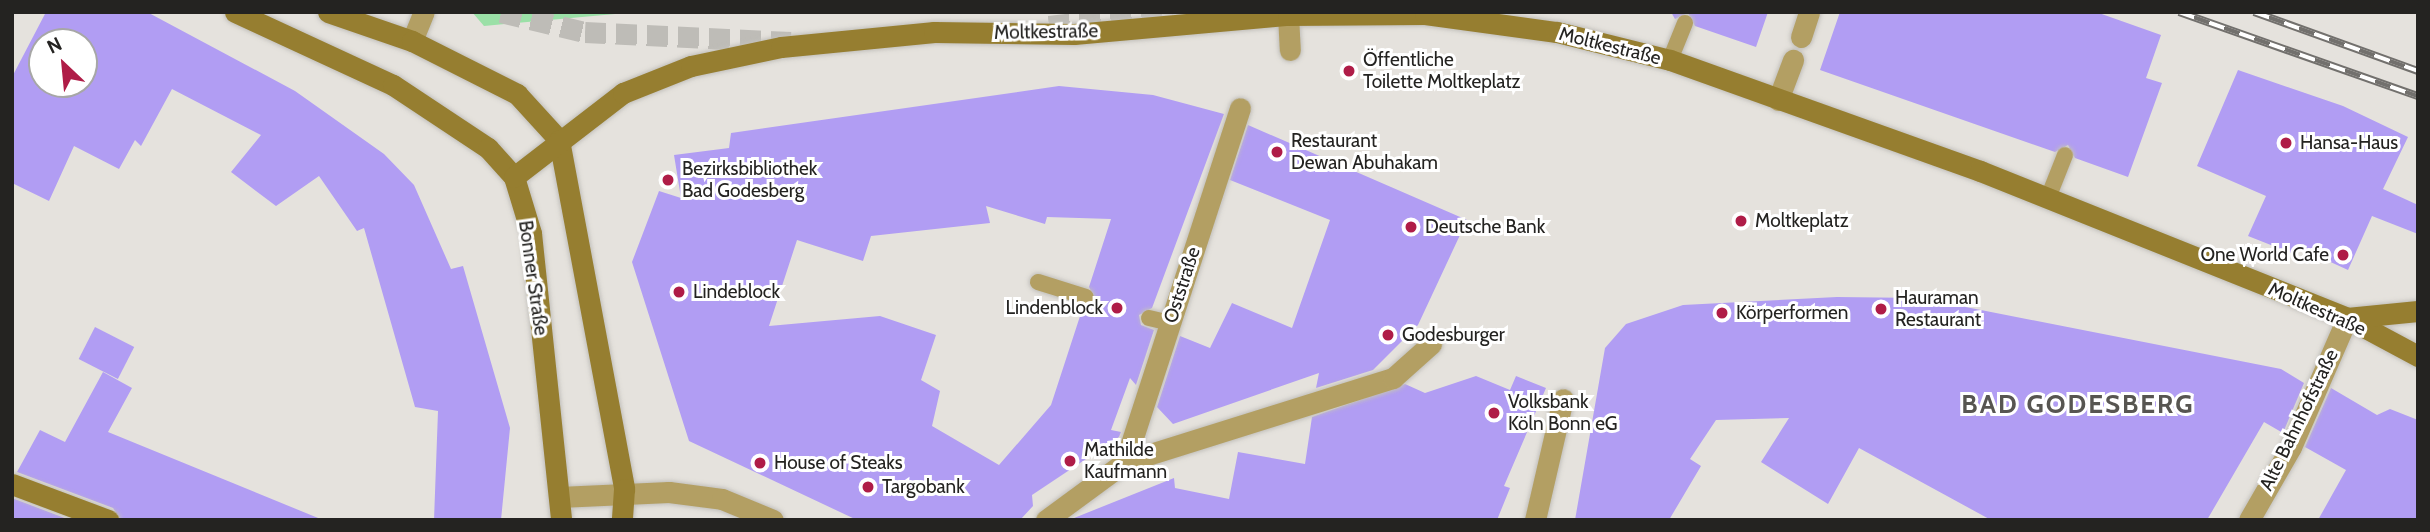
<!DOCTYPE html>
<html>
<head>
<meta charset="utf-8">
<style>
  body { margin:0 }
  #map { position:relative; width:2430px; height:532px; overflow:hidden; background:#e5e2dd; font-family:Cabin,sans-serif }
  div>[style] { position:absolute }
  .green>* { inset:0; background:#9be0a7 }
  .building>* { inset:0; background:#b19df3; transform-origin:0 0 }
  .primary-tunnel>* { height:21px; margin-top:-10.5px; transform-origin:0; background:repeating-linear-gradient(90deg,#bebcb7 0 21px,transparent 0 31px) }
  .roads { filter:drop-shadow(0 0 2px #c2c0bb) drop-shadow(0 0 2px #c2c0bb) }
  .lane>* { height:16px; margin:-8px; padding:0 8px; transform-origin:8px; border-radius:8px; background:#b39f63 }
  .street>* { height:21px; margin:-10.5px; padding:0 10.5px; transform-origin:10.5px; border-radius:10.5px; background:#b39f63 }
  .secondary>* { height:21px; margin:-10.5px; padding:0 10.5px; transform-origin:10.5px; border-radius:10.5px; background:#967e30 }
  .rail>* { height:8px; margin-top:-4px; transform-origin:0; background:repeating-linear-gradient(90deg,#fff 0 16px,#72706d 0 32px); box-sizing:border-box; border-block:2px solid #72706d }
  .dots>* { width:19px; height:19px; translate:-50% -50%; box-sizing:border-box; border:4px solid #fff; border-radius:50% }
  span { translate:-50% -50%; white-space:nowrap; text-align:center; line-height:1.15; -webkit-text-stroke:6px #fff; paint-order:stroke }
  .street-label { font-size:19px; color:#242321 }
  .poi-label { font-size:19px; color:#242321 }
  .left { translate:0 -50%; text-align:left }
  .right { translate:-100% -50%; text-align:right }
  .district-label { font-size:26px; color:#575551; font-weight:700; letter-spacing:2px }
  .frame { position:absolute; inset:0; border:14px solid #242321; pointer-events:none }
  .north { position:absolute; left:28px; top:28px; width:70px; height:70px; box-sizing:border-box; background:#fff; border:2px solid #a7a7a6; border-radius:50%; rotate:334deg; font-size:19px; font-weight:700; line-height:28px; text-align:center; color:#242321 }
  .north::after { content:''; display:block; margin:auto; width:24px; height:32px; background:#af1c47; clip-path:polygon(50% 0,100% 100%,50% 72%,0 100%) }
</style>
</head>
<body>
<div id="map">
  <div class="green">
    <div style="clip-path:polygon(472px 12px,637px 12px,484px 26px)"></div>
  </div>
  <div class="building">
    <div style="clip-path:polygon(evenodd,46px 12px,147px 12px,295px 91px,384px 154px,414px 185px,451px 269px,463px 266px,510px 428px,501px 520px,434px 520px,438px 411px,415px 407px,364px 228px,357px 231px,319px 176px,276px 206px,231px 172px,261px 135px,172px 89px,141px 146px,135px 140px,119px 169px,74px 146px,49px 201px,12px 183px,12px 77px,46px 12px,42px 42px,84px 42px,84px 84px,42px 84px,42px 42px)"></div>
    <div style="clip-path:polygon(1671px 12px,1768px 12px,1756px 47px,1695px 26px,1688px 13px,1675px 19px)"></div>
    <div style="clip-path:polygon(1840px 12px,2096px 12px,2161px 35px,2146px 78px,2162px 83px,2128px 177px,2075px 158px,2068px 145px,2055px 152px,1820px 70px)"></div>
    <div style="clip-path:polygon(2238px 70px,2343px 106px,2408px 137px,2383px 189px,2418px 205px,2418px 234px,2372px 216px,2348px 270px,2300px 248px,2296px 255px,2248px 236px,2266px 196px,2197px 166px)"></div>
    <div style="clip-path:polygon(evenodd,1059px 86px,1153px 95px,1224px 114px,1152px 308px,1139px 315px,1141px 325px,1154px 330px,1136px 385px,1130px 378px,1111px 430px,1121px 432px,1119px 437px,1032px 495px,1033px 506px,1020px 520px,857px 520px,689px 441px,632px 262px,659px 191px,681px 198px,674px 155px,729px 148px,731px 133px,1059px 86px,986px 206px,1045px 224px,1047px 217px,1111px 219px,1089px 287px,1096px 301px,1083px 307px,1051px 405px,999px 465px,932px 426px,940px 391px,921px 380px,936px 335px,880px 316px,769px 326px,797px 240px,863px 261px,871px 236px,990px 223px,986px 206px)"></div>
    <div style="clip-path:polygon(1248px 125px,1467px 220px,1418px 325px,1373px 370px,1316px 388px,1319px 373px,1173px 424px,1157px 407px,1180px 336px,1210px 348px,1232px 303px,1292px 328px,1330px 220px,1230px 180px)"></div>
    <div style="clip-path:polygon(1837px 297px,1920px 298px,2281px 369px,2304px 383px,2283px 433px,2264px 422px,2207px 520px,1991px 520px,1859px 448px,1828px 504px,1761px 462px,1789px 418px,1716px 420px,1690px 459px,1701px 466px,1669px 520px,1575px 520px,1605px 348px,1626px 324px,1683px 305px)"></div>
    <div style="left:95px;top:327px;width:44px;height:36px;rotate:27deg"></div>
    <div style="clip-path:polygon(103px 372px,132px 388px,108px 432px,323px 520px,121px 520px,113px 508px,17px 472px,40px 430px,65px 442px)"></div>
    <div style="clip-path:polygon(1476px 376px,1510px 390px,1516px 376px,1546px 388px,1504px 486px,1510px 488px,1497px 520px,1069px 520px,1174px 478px,1175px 488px,1229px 499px,1238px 452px,1305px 464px,1312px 417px,1405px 384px,1425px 393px)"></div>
    <div style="clip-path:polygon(2331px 388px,2377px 415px,2390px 409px,2418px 420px,2418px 520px,2318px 520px,2346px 470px,2305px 447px)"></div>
    <div style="clip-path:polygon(12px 498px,70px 520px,12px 520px)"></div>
  </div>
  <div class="primary-tunnel">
    <div style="left:501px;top:12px;width:86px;rotate:13.4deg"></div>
    <div style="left:585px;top:32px;width:206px;rotate:2.8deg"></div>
    <div style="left:1049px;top:26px;width:124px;rotate:-6.5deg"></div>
  </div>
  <div class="roads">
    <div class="lane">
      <div style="left:1670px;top:60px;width:40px;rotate:-68deg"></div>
      <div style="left:2048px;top:198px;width:46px;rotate:-68.4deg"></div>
      <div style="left:1038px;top:282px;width:50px;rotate:17.4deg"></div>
      <div style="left:1149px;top:318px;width:22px;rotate:13deg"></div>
    </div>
    <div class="street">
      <div style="left:1288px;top:15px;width:35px;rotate:87deg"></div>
      <div style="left:1801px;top:37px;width:26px;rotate:-72deg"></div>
      <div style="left:412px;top:41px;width:31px;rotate:-68deg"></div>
      <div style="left:1778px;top:100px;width:43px;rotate:-69.4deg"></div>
      <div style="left:1125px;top:462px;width:372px;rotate:-72deg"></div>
      <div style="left:559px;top:497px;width:110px;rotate:-2.6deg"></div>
      <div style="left:669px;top:492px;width:53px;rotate:7.5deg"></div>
      <div style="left:722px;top:499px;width:55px;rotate:22.4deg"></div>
      <div style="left:1046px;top:520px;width:98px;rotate:-36.3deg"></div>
      <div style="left:1125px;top:462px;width:281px;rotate:-17.4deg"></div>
      <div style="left:1393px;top:378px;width:51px;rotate:-41.8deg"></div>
      <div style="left:1535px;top:520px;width:124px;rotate:-77deg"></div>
      <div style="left:2249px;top:520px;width:84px;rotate:-60.1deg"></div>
      <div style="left:2291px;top:447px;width:141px;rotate:-66.5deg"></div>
    </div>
    <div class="secondary">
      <div style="left:235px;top:12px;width:174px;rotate:24.8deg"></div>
      <div style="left:393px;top:85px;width:114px;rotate:33.6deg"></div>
      <div style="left:488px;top:148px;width:39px;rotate:48deg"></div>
      <div style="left:514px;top:177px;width:59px;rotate:73.1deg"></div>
      <div style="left:531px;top:233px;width:289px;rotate:84deg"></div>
      <div style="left:328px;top:12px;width:89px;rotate:19deg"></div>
      <div style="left:412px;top:41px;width:118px;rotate:26.8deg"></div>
      <div style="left:517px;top:94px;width:62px;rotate:47.6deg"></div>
      <div style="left:559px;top:140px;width:355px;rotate:79.4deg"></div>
      <div style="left:624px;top:489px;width:31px;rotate:94deg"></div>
      <div style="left:514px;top:177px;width:138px;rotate:-37.6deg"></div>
      <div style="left:623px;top:93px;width:73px;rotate:-21.7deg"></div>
      <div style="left:691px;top:66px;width:92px;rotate:-11.9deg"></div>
      <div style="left:781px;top:47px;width:154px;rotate:-5.6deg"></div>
      <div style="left:934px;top:32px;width:140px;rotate:0.8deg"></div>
      <div style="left:1074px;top:34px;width:215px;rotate:-5.1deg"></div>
      <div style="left:1288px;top:15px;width:137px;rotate:-0.4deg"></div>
      <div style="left:1425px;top:14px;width:133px;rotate:7.8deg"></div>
      <div style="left:1557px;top:32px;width:116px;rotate:13.9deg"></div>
      <div style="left:1670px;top:60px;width:329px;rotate:19.7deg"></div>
      <div style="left:1980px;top:171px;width:395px;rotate:21.8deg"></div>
      <div style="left:2347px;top:318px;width:81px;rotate:28.2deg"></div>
      <div style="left:2347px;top:318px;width:71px;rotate:-5.6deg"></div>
      <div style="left:12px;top:484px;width:103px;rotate:20.6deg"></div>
    </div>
  </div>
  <div class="rail">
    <div style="left:2179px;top:12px;width:253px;rotate:19.4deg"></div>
    <div style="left:2254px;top:12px;width:174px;rotate:19.8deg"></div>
  </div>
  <div class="dots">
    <div style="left:1349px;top:71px;background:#af1c47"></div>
    <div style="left:2286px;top:143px;background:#af1c47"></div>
    <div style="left:1277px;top:152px;background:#af1c47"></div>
    <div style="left:668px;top:180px;background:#af1c47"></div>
    <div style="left:1741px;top:221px;background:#af1c47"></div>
    <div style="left:1411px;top:227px;background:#af1c47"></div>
    <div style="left:2343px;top:255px;background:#af1c47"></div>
    <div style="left:679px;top:292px;background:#af1c47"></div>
    <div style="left:1117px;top:308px;background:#af1c47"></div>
    <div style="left:1881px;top:309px;background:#af1c47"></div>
    <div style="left:1722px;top:313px;background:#af1c47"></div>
    <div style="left:1388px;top:335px;background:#af1c47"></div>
    <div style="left:1494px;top:413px;background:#af1c47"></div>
    <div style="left:1070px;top:461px;background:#af1c47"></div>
    <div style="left:760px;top:463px;background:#af1c47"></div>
    <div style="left:868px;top:487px;background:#af1c47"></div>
  </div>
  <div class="street-label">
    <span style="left:1046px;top:32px;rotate:-1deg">Moltkestraße</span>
    <span style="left:1610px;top:46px;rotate:14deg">Moltkestraße</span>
    <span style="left:533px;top:278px;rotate:82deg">Bonner Straße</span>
    <span style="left:1182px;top:285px;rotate:-72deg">Oststraße</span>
    <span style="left:2317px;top:309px;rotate:24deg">Moltkestraße</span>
    <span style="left:2299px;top:420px;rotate:-64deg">Alte Bahnhofstraße</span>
  </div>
  <div class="poi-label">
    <span class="left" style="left:1363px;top:71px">Öffentliche<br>Toilette Moltkeplatz</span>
    <span class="left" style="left:1291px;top:152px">Restaurant<br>Dewan Abuhakam</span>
    <span class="left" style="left:2300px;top:143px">Hansa-Haus</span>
    <span class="left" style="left:682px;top:180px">Bezirksbibliothek<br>Bad Godesberg</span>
    <span class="left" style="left:1755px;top:221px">Moltkeplatz</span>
    <span class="left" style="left:1425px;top:227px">Deutsche Bank</span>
    <span class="right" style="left:2329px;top:255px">One World Cafe</span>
    <span class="left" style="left:693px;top:292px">Lindeblock</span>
    <span class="left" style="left:1895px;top:309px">Hauraman<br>Restaurant</span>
    <span class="right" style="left:1103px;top:308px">Lindenblock</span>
    <span class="left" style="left:1736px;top:313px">Körperformen</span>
    <span class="left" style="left:1402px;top:335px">Godesburger</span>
    <span class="left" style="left:1508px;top:413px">Volksbank<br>Köln Bonn eG</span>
    <span class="left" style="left:1084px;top:461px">Mathilde<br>Kaufmann</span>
    <span class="left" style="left:774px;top:463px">House of Steaks</span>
    <span class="left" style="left:882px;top:487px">Targobank</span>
  </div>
  <div class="district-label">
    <span style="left:2078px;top:405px">BAD GODESBERG</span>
  </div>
  <div class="frame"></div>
  <div class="north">N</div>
</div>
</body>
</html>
